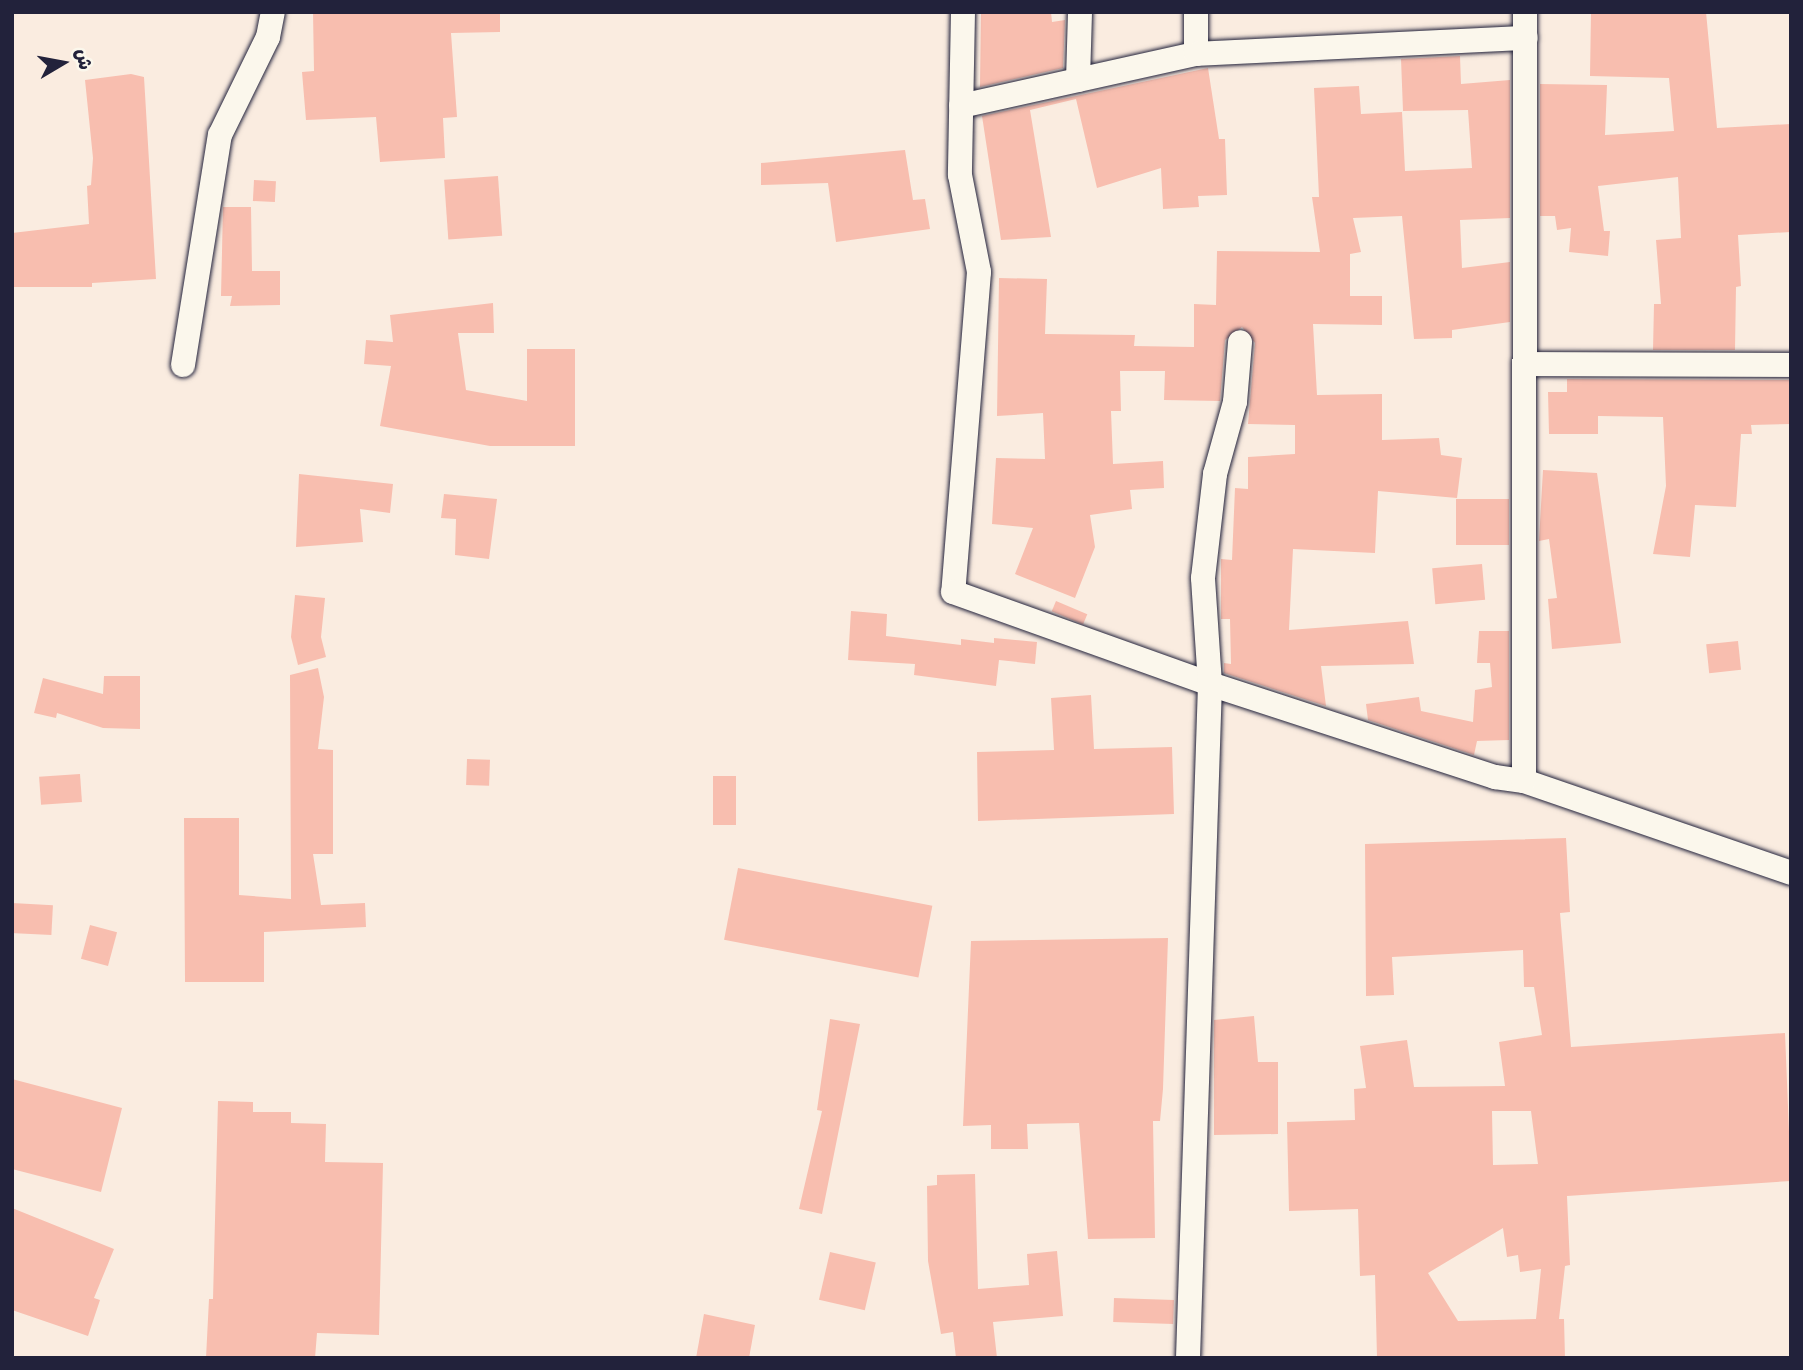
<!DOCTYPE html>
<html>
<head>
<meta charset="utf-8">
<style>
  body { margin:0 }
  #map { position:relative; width:1803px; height:1370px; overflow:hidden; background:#faece0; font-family:Itim,"Playpen Sans Arabic",sans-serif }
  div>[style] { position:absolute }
  .building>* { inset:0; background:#f8beaf; transform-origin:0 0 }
  .roads { filter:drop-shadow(0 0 2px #22223b) drop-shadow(0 0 2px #22223b) }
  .street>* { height:24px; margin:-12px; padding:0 12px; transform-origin:12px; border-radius:12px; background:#fbf7ec }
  span { translate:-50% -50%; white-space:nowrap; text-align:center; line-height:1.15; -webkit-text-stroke:7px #fbf7ec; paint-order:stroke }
  .frame { position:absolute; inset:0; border:14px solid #22223b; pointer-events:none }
  .north { position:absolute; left:28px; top:28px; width:70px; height:70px; -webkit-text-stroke:5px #fbf7ec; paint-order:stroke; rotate:80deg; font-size:19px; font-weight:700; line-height:28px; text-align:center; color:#22223b }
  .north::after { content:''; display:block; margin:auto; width:24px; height:32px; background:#22223b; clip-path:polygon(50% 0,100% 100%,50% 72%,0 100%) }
</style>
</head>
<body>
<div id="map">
  <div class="building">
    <div style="clip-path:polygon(313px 12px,500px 12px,500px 32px,451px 33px,457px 117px,443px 118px,445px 158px,380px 162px,376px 117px,306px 120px,302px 72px,314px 71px)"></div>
    <div style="clip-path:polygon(981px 12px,1051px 12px,1052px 22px,1065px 20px,1063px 68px,980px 87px)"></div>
    <div style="clip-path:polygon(1591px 12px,1706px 12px,1717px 128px,1791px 124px,1791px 232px,1738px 235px,1741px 286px,1736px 287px,1735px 350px,1653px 350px,1654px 304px,1661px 304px,1656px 240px,1681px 238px,1678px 177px,1598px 186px,1604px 231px,1610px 231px,1608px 256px,1569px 252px,1571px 228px,1557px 230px,1555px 216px,1540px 216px,1540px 84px,1607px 85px,1605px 135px,1674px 131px,1669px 78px,1590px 76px)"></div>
    <div style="clip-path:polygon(1460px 56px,1461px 84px,1510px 80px,1510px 218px,1460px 220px,1462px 268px,1510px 262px,1510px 322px,1452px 330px,1452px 338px,1414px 339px,1402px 216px,1353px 218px,1361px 252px,1350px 254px,1350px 296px,1382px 296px,1382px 325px,1313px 324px,1317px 395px,1382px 394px,1382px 440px,1439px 438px,1441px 455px,1462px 458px,1457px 498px,1378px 491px,1375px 553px,1293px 549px,1289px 630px,1408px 621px,1414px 664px,1321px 666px,1326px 706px,1224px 673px,1224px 663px,1231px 664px,1230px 619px,1221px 619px,1221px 559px,1232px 560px,1235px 488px,1248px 489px,1248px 457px,1295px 454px,1295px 425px,1248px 424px,1255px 343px,1242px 327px,1225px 340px,1220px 401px,1164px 400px,1165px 371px,1120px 371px,1121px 411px,1111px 411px,1113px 464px,1163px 461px,1164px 488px,1130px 490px,1132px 509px,1090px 515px,1095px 547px,1075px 598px,1015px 574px,1033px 528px,992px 524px,996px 458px,1045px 459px,1043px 413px,997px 416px,999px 278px,1047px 279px,1045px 334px,1135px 335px,1134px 346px,1194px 347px,1194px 304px,1216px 305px,1217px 251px,1320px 252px,1312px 197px,1319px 197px,1314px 88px,1359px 86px,1361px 114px,1402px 112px,1405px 171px,1472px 168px,1468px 110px,1403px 111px,1401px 59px)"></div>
    <div style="clip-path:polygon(1208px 68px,1219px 139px,1225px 139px,1227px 195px,1198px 196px,1199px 207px,1163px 209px,1161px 168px,1097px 188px,1076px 99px,1030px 110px,1051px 237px,1001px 240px,982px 116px)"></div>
    <div style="clip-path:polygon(131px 74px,144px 77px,156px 279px,92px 283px,92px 287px,12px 287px,12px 233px,89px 224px,87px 186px,91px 185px,93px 158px,85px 80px)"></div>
    <div style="clip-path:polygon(905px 150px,913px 200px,925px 199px,930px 229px,836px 242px,828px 183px,761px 185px,761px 163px)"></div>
    <div style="left:498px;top:176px;width:60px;height:54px;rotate:86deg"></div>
    <div style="left:254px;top:180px;width:22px;height:21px;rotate:3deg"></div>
    <div style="clip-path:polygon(223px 207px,251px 207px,252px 271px,280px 271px,280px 305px,230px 306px,232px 296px,221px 296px)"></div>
    <div style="clip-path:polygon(493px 303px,494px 333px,458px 333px,466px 390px,527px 401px,527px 349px,575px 349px,575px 446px,490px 446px,380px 426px,391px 366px,364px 364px,366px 340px,393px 342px,390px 315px)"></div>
    <div style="clip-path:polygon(1567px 379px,1791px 380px,1791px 424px,1751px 425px,1752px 434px,1741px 434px,1736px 507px,1695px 505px,1690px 557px,1653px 554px,1666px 486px,1663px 417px,1598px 416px,1598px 434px,1549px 434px,1548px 392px,1567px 392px)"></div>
    <div style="clip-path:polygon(1543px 470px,1597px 473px,1621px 643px,1552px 649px,1548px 599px,1557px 598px,1549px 539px,1539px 541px)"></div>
    <div style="clip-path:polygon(299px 474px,393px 484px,390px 513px,360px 509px,363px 542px,296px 547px)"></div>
    <div style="clip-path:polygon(444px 494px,497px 499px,489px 559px,455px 555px,456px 519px,441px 518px)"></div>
    <div style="left:1509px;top:499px;width:46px;height:53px;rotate:90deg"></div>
    <div style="left:1482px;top:564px;width:36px;height:50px;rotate:85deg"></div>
    <div style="clip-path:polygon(295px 595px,325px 598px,321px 637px,326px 657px,298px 665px,291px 637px)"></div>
    <div style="left:1056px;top:601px;width:34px;height:11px;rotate:23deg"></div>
    <div style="clip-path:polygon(851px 611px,887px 614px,886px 636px,961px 645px,961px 639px,994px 643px,994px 638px,1037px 642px,1035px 664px,999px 660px,996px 686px,914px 675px,915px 664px,848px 660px)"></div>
    <div style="clip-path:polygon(1479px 631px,1509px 631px,1509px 740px,1477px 741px,1474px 755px,1368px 720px,1366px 704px,1419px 697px,1421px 711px,1473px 722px,1475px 690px,1492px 687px,1490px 663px,1477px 663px)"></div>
    <div style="left:1738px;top:641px;width:29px;height:32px;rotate:84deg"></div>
    <div style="clip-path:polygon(318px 668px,324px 697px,318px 749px,333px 750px,333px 854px,313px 854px,321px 905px,365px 903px,366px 927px,264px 932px,264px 982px,185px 982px,184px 818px,239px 818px,239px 895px,291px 899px,290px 675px)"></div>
    <div style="clip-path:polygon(104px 676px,140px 676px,140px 729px,103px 728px,57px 713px,56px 718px,34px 713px,43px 678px,103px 694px)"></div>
    <div style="clip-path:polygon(1091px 695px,1094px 749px,1172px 747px,1174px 814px,978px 821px,977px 752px,1054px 750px,1051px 698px)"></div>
    <div style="left:467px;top:759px;width:23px;height:26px;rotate:2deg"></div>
    <div style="left:80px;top:774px;width:28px;height:41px;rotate:86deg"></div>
    <div style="left:713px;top:776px;width:23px;height:49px"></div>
    <div style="clip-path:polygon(evenodd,1566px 838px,1570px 912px,1560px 913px,1571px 1047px,1785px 1033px,1791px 1181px,1567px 1196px,1570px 1265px,1565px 1266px,1559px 1319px,1564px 1319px,1565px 1358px,1377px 1358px,1375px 1275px,1360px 1276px,1358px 1209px,1289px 1211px,1287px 1122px,1355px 1120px,1354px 1089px,1366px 1088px,1360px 1046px,1407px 1040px,1414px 1087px,1505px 1086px,1499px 1042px,1542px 1035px,1534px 987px,1524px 987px,1523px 950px,1392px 957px,1394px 995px,1366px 996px,1365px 844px,1566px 838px,1492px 1111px,1531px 1111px,1538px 1164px,1493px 1165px,1492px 1111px,1566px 838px,1503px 1228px,1507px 1257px,1518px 1255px,1520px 1272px,1541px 1269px,1536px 1319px,1458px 1321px,1428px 1273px,1503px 1228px)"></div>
    <div style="left:738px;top:868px;width:198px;height:73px;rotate:11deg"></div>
    <div style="left:12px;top:903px;width:41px;height:30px;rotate:3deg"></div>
    <div style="left:90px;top:925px;width:28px;height:35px;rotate:15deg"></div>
    <div style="clip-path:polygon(1168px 938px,1163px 1089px,1160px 1121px,1153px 1121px,1155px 1238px,1088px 1239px,1079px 1123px,1027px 1124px,1028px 1149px,991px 1149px,991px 1125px,963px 1126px,971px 941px)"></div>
    <div style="clip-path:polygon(1254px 1016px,1258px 1062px,1278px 1062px,1278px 1134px,1214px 1135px,1214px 1020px)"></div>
    <div style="clip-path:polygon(830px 1019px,860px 1024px,822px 1214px,799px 1209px,822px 1111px,817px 1110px)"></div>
    <div style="clip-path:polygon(12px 1079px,122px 1108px,101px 1192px,12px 1169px)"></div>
    <div style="clip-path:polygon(218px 1101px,253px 1102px,253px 1112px,291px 1112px,291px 1123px,326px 1124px,325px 1162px,383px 1163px,379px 1335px,317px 1333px,315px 1358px,206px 1358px,209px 1299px,213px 1299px)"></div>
    <div style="clip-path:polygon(975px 1174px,978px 1289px,1029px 1285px,1027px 1254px,1057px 1251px,1063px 1316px,993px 1322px,997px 1358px,956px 1358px,953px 1332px,941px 1334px,928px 1261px,927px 1186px,937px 1185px,937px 1175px)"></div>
    <div style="clip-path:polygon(12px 1208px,114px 1249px,94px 1298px,100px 1300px,88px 1336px,12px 1310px)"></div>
    <div style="left:830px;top:1252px;width:47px;height:49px;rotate:13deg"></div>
    <div style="left:1114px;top:1298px;width:60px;height:24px;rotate:2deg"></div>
    <div style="clip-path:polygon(704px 1314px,755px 1325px,749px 1358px,696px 1358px)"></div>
  </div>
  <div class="roads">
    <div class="street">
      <div style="left:963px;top:12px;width:163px;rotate:91.1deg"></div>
      <div style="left:960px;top:175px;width:99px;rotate:78.9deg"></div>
      <div style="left:979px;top:272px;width:321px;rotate:94.6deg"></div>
      <div style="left:953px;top:592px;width:273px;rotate:19.7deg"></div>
      <div style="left:1210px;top:684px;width:300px;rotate:18.1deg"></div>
      <div style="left:1495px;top:777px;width:29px;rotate:8deg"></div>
      <div style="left:1524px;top:781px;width:282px;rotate:19deg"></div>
      <div style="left:1196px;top:12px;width:42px;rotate:90deg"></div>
      <div style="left:1078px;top:80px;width:68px;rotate:-88.3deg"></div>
      <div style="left:961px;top:106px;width:241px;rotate:-12.5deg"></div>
      <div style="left:1196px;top:54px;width:330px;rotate:-2.8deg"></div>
      <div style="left:1525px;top:364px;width:266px;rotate:0.2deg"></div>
      <div style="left:183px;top:365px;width:233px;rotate:-80.9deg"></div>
      <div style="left:220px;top:135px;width:109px;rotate:-63.9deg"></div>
      <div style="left:268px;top:37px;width:25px;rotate:-79deg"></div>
      <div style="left:1524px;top:781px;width:769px;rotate:-89.93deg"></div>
      <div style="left:1188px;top:1358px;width:674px;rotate:-88.13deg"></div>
      <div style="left:1210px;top:684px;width:106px;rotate:-93.8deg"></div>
      <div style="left:1203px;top:578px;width:105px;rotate:-83.4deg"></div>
      <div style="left:1215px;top:474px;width:75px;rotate:-74.5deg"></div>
      <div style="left:1235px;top:402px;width:60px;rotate:-85.2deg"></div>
    </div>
  </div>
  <div class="frame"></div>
  <div class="north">ش</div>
</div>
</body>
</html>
